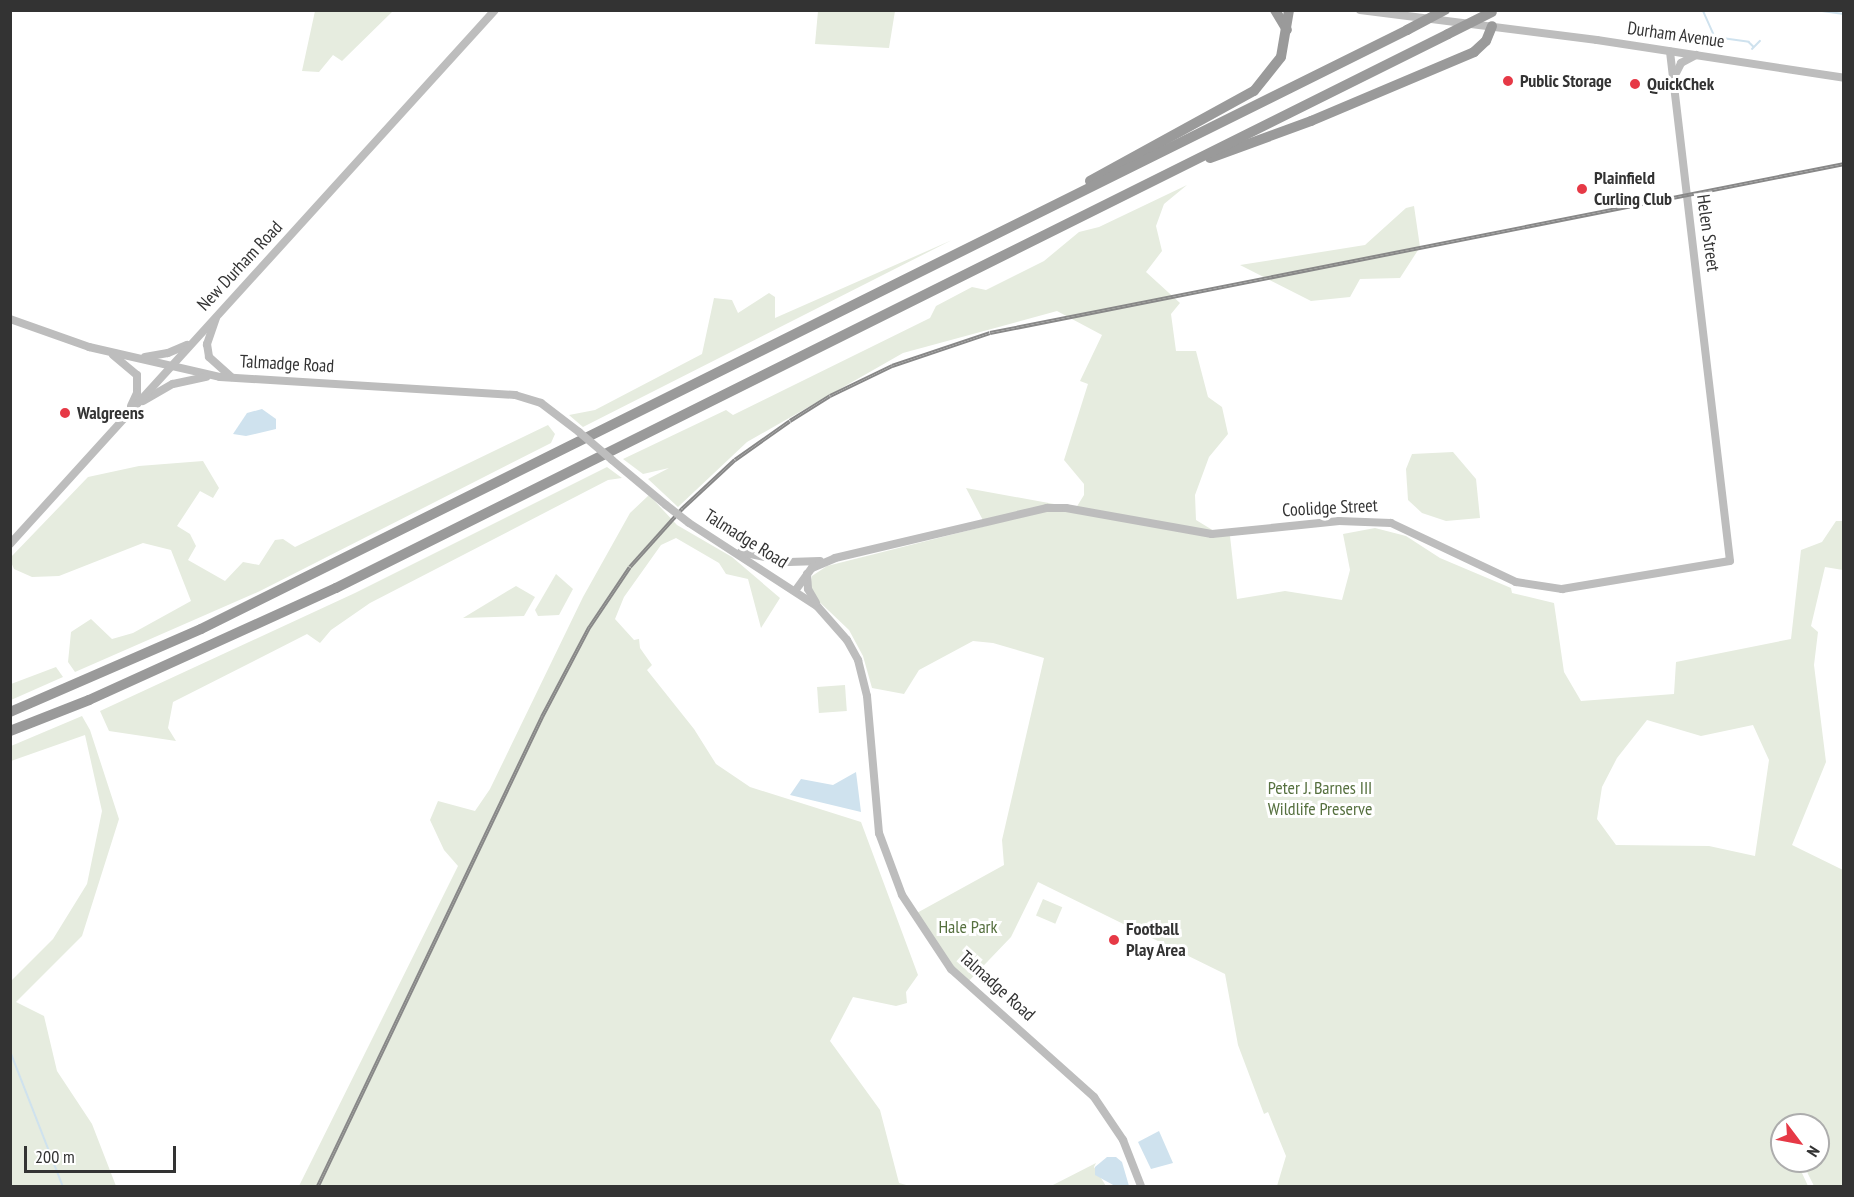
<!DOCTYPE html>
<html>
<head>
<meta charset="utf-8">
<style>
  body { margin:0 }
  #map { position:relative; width:1854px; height:1197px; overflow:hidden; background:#fff; font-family:"PT Sans Narrow",sans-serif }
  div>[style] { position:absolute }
  .green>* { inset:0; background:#e6ecdf; transform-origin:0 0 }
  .water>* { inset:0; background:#cfe2ee }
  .stream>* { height:1.5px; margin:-0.75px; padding:0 0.75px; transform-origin:0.75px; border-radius:0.75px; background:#cfe2ee }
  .secondary>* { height:8px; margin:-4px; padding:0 4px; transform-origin:4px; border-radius:4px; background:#bdbdbd }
  .highway>* { height:10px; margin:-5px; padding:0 5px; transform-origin:5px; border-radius:5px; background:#9a9a9a }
  .rail>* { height:4px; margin-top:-2px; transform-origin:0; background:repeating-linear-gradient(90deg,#fff 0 4.5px,#888 0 9px); box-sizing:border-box; border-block:2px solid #888 }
  .secondary-bridge>* { height:8px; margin:-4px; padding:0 4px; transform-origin:4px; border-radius:4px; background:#bdbdbd }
  .highway-bridge>* { height:10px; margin:-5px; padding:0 5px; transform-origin:5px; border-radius:5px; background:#9a9a9a }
  .dots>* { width:16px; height:16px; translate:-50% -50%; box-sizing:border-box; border:3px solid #fff; border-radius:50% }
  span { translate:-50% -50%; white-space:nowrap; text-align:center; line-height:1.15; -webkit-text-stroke:6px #fff; paint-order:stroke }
  .street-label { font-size:18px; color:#333 }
  .poi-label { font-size:18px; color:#333; font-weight:700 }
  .left { translate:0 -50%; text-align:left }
  .park-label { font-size:18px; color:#56703f }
  .frame { position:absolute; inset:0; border:12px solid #333; pointer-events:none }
  .north { position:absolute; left:1770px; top:1113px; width:60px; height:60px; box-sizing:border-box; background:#fff; border:2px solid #adadad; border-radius:50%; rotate:122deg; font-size:16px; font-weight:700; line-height:24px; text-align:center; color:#333 }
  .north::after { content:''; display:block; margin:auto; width:21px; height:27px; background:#e63946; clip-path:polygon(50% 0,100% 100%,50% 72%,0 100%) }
  .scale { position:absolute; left:24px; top:1146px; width:152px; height:27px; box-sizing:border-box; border:3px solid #333; border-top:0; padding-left:8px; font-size:18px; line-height:21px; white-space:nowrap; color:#333; -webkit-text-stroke:4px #fff; paint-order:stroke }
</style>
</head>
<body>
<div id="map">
  <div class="green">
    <div style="clip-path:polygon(315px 11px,315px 10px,393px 11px,342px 61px,333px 55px,319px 72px,302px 71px)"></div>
    <div style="clip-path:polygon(818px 11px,895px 11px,889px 48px,815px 44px)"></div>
    <div style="clip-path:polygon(evenodd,1187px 185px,1164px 204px,1156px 226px,1162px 251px,1146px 272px,1180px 303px,1171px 314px,1176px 351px,1196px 351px,1208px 397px,1222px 407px,1228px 434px,1209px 457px,1195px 495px,1196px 520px,1219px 534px,1230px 536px,1237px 599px,1285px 591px,1342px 600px,1350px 570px,1343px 534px,1375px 528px,1406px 536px,1440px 558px,1511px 588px,1512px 593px,1554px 603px,1564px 672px,1581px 701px,1674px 694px,1676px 662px,1791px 639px,1801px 550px,1822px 542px,1836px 521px,1843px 521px,1843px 570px,1825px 567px,1811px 626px,1818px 632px,1814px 665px,1826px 762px,1792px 845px,1843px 870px,1843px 1186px,1814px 1186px,1807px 1172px,1802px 1173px,1808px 1186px,1277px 1186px,1286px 1156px,1268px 1112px,1264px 1114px,1238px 1045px,1225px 974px,1038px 882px,1011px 937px,966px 984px,915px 914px,1004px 865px,1002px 840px,1044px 658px,993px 643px,973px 641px,919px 670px,904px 694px,872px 688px,863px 656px,849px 630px,809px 592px,812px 576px,827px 566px,986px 526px,966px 488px,1076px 508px,1084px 495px,1084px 484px,1064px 460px,1088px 384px,1080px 381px,1102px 335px,1057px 311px,903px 353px,747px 442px,678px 507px,648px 479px,669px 468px,643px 474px,623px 459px,726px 410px,733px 415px,930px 318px,936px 306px,972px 287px,986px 290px,1044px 261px,1079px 232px,1099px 227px,1187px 185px,1647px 720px,1701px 736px,1753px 725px,1769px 760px,1755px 856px,1709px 846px,1616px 845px,1597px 819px,1602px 787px,1617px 758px,1647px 720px,1187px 185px,1782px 1125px,1818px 1125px,1818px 1161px,1782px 1161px,1782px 1125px)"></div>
    <div style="clip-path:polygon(1414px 206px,1420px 247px,1400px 278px,1360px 279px,1350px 297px,1311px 301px,1240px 265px,1365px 245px,1406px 208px)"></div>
    <div style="clip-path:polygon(952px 240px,583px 427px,569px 415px,595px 410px,702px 354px,714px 298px,732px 300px,738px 313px,769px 293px,775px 297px,775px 318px)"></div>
    <div style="clip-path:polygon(548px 425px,555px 434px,551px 443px,260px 591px,75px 672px,68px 662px,71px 632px,91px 619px,112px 639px,133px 633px,191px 601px,171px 550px,143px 543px,59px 576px,32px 577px,14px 569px,11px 562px,11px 557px,88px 477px,139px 466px,203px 461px,219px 488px,213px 498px,200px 491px,177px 526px,190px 534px,196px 546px,188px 560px,225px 581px,243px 562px,259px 565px,275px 540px,283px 539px,295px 547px)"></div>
    <div style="clip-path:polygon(1453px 452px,1476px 479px,1480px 518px,1446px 521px,1422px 513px,1408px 500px,1406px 469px,1412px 454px)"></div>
    <div style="clip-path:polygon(607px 467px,622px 478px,608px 480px,370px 603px,331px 630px,320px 643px,307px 634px,173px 702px,168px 728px,176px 741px,109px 731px,100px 711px,355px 593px)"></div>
    <div style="clip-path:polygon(649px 495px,677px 525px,732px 557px,780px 598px,761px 628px,748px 579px,726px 574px,719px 563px,676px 538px,661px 545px,624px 597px,615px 619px,634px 640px,639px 639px,640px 648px,652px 665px,647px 670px,694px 729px,716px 764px,750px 787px,861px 822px,918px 975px,906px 992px,907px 1003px,896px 1006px,853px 997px,830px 1041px,880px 1110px,899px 1183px,910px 1186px,299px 1186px,458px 866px,444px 850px,430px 820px,438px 801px,475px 811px,490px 789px,583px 597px,630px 513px)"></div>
    <div style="clip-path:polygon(556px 574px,573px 589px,559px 615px,538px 616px,535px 610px)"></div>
    <div style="clip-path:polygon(516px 586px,535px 597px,524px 616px,463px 618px)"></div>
    <div style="clip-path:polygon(56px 667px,63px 677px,11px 700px,11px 684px)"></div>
    <div style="left:845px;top:685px;width:26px;height:28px;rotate:86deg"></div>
    <div style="clip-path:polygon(82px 716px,90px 730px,119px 819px,82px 936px,16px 1002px,44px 1016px,57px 1071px,92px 1124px,116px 1186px,11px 1186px,11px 981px,53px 939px,87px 884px,102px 811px,85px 735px,11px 761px,11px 746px)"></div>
    <div style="left:1043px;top:899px;width:21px;height:18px;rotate:23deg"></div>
    <div style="clip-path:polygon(1096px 1163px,1094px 1167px,1106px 1186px,1051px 1186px)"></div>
  </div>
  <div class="water">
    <div style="clip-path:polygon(262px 409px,276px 419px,276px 429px,246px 436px,233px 434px,247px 413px)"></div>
    <div style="clip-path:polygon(856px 772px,861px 812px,790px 795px,801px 779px,833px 785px)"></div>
    <div style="clip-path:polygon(1159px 1131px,1173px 1163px,1151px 1169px,1138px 1142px)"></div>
    <div style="clip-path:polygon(1107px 1157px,1116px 1157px,1122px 1162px,1129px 1186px,1115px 1186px,1095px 1175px,1095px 1167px)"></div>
  </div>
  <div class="stream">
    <div style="left:1703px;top:10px;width:30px;rotate:66deg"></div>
    <div style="left:1715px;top:37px;width:34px;rotate:8deg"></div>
    <div style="left:1749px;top:42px;width:6px;rotate:45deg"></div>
    <div style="left:1815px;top:10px;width:29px;rotate:8deg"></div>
    <div style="left:1752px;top:49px;width:11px;rotate:-45deg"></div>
    <div style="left:10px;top:1050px;width:146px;rotate:68.7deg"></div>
  </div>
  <div class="secondary">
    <div style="left:1360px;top:10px;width:239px;rotate:7.2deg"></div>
    <div style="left:1597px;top:40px;width:250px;rotate:8.7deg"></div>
    <div style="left:1673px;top:79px;width:18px;rotate:-63deg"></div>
    <div style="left:1681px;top:63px;width:17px;rotate:-28deg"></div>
    <div style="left:216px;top:318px;width:28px;rotate:109deg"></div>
    <div style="left:207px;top:344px;width:13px;rotate:81deg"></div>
    <div style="left:209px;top:357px;width:30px;rotate:42deg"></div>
    <div style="left:10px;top:319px;width:84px;rotate:19.5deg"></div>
    <div style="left:89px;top:347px;width:134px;rotate:12.9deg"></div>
    <div style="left:220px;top:377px;width:296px;rotate:3.5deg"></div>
    <div style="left:515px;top:395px;width:27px;rotate:17deg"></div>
    <div style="left:541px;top:403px;width:48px;rotate:37.3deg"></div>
    <div style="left:113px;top:355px;width:31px;rotate:40deg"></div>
    <div style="left:137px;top:375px;width:18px;rotate:90deg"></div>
    <div style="left:137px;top:393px;width:14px;rotate:115deg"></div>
    <div style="left:145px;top:357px;width:23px;rotate:-10deg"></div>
    <div style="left:168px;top:353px;width:21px;rotate:-23deg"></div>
    <div style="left:143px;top:401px;width:34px;rotate:-30deg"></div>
    <div style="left:173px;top:384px;width:34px;rotate:-12deg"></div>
    <div style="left:612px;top:460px;width:70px;rotate:39.8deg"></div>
    <div style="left:689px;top:523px;width:153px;rotate:33deg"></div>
    <div style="left:817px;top:606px;width:45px;rotate:48.6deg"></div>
    <div style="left:847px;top:640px;width:23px;rotate:61deg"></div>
    <div style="left:858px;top:660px;width:37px;rotate:76deg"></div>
    <div style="left:867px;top:696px;width:138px;rotate:85deg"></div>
    <div style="left:879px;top:833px;width:66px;rotate:69.6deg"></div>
    <div style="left:902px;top:895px;width:89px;rotate:56.5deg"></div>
    <div style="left:951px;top:969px;width:192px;rotate:41.8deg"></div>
    <div style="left:1094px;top:1097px;width:52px;rotate:56deg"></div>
    <div style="left:1123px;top:1140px;width:49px;rotate:68.6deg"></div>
    <div style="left:10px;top:544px;width:721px;rotate:-47.75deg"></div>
    <div style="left:741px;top:552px;width:49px;rotate:11.8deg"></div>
    <div style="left:789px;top:562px;width:31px;rotate:-2deg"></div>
    <div style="left:807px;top:574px;width:15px;rotate:86deg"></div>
    <div style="left:808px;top:589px;width:16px;rotate:60deg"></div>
    <div style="left:795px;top:591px;width:29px;rotate:-54deg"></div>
    <div style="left:812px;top:568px;width:25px;rotate:-23deg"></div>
    <div style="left:835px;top:558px;width:218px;rotate:-13.3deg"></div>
    <div style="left:1047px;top:508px;width:19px"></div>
    <div style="left:1066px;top:508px;width:148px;rotate:10.1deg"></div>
    <div style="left:1212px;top:534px;width:128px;rotate:-5.8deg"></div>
    <div style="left:1339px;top:521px;width:52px;rotate:2.2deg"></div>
    <div style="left:1391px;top:523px;width:138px;rotate:25.3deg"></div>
    <div style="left:1516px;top:582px;width:47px;rotate:8.7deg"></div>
    <div style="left:1562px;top:589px;width:170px;rotate:-9.5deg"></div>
    <div style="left:1730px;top:561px;width:513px;rotate:-96.72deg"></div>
  </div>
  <div class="highway">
    <div style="left:1275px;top:10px;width:23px;rotate:59deg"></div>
    <div style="left:1210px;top:158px;width:108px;rotate:-20.1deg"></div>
    <div style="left:1311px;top:121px;width:177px;rotate:-22.9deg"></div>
    <div style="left:1474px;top:52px;width:16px;rotate:-43deg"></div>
    <div style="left:1486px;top:41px;width:16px;rotate:-68deg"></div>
    <div style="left:1090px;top:181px;width:187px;rotate:-28.8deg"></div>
    <div style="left:1254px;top:91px;width:43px;rotate:-51.5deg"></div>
    <div style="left:1281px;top:57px;width:48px;rotate:-80.3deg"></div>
    <div style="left:10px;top:712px;width:208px;rotate:-23.5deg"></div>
    <div style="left:201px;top:629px;width:1347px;rotate:-26.41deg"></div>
    <div style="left:10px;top:731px;width:85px;rotate:-21.4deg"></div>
    <div style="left:89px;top:700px;width:271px;rotate:-24.4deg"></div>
    <div style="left:336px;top:588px;width:1242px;rotate:-26.48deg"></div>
  </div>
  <div class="rail">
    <div style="left:318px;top:1186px;width:520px;rotate:-64.47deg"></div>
    <div style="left:542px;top:717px;width:101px;rotate:-62.2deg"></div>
    <div style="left:589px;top:628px;width:73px;rotate:-56.1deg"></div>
    <div style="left:630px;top:567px;width:78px;rotate:-48.1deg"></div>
    <div style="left:682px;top:509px;width:72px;rotate:-42.8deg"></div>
    <div style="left:735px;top:460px;width:67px;rotate:-35.3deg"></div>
    <div style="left:790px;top:421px;width:47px;rotate:-32deg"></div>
    <div style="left:830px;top:396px;width:69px;rotate:-25.8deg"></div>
    <div style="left:892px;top:366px;width:103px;rotate:-18.6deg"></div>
    <div style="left:990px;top:333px;width:871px;rotate:-11.19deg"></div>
  </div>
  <div class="secondary-bridge">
    <div style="left:579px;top:432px;width:43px;rotate:40.3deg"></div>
    <div style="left:666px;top:505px;width:29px;rotate:38deg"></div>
  </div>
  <div class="highway-bridge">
    <div style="left:1407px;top:30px;width:43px;rotate:-27.8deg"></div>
    <div style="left:1448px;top:34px;width:49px;rotate:-26.6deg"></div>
  </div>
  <div class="dots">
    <div style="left:1508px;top:81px;background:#e63946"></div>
    <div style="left:1635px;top:84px;background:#e63946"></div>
    <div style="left:1582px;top:189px;background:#e63946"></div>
    <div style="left:65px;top:413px;background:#e63946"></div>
    <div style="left:1114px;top:940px;background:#e63946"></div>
  </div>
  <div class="street-label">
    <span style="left:1676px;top:35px;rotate:8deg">Durham Avenue</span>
    <span style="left:1708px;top:233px;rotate:82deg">Helen Street</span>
    <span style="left:240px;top:266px;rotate:-47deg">New Durham Road</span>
    <span style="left:287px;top:364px;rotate:3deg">Talmadge Road</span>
    <span style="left:1330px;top:508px;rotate:-3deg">Coolidge Street</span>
    <span style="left:746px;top:539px;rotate:32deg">Talmadge Road</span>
    <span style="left:997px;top:986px;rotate:42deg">Talmadge Road</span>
  </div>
  <div class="poi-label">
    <span class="left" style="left:1520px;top:81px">Public Storage</span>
    <span class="left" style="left:1647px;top:84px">QuickChek</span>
    <span class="left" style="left:1594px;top:189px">Plainfield<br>Curling Club</span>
    <span class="left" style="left:77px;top:413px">Walgreens</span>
    <span class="left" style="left:1126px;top:940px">Football<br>Play Area</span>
  </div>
  <div class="park-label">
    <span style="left:1320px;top:799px">Peter J. Barnes III<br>Wildlife Preserve</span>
    <span style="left:968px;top:927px">Hale Park</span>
  </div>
  <div class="frame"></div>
  <div class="north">N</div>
  <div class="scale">200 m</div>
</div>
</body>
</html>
